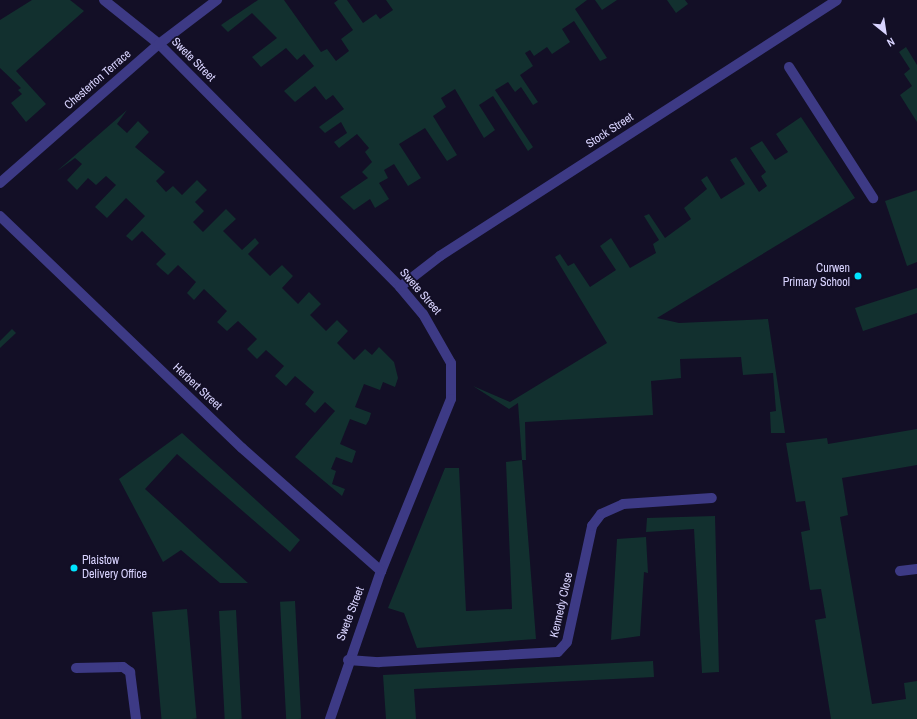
<!DOCTYPE html>
<html>
<head>
<meta charset="utf-8">
<style>
  body { margin:0 }
  #map { position:relative; width:917px; height:719px; overflow:hidden; background:#130f26; font-family:"Archivo Narrow",sans-serif }
  div>[style] { position:absolute }
  .green>* { inset:0; background:#12302f; transform-origin:0 0 }
  .minor>* { height:10px; margin:-5px; padding:0 5px; transform-origin:5px; border-radius:5px; background:#3d3a85 }
  .dots>* { width:11px; height:11px; translate:-50% -50%; box-sizing:border-box; border:2px solid #130f26; border-radius:50% }
  span { translate:-50% -50%; white-space:nowrap; text-align:center; line-height:1.15; -webkit-text-stroke:3.5px #130f26; paint-order:stroke }
  .street-label { font-size:12px; color:#d9d4ff }
  .poi-label { font-size:12px; color:#d9d4ff }
  .right { translate:-100% -50%; text-align:right }
  .left { translate:0 -50%; text-align:left }
  .north { position:absolute; left:865px; top:12px; width:40px; height:40px; -webkit-text-stroke:3px #130f26; paint-order:stroke; rotate:150deg; font-size:11px; font-weight:700; line-height:16px; text-align:center; color:#d9d4ff }
  .north::after { content:''; display:block; margin:auto; width:14px; height:18px; background:#d9d4ff; clip-path:polygon(50% 0,100% 100%,50% 72%,0 100%) }
</style>
</head>
<body>
<div id="map">
  <div class="green">
    <div style="clip-path:polygon(32px 0,70px 0,84px 11px,16px 71px,46px 104px,26px 122px,11px 103px,22px 94px,18px 90px,21px 88px,0 68px,0 20px)"></div>
    <div style="clip-path:polygon(258px 0,284px 0,321px 52px,327px 49px,336px 61px,349px 51px,341px 39px,353px 30px,334px 3px,338px 0,347px 0,363px 23px,376px 14px,380px 19px,393px 10px,386px 0,587px 0,575px 9px,607px 58px,600px 61px,574px 21px,562px 29px,570px 42px,552px 54px,547px 47px,534px 56px,530px 50px,525px 53px,533px 66px,520px 75px,538px 102px,533px 105px,521px 87px,515px 92px,508px 82px,495px 90px,533px 147px,528px 151px,493px 96px,479px 105px,495px 130px,484px 138px,455px 89px,441px 98px,446px 107px,433px 116px,457px 155px,447px 161px,425px 128px,399px 144px,421px 178px,408px 186px,394px 164px,384px 170px,388px 178px,379px 183px,389px 199px,375px 208px,370px 199px,354px 210px,340px 197px,368px 178px,362px 172px,372px 162px,365px 152px,369px 148px,357px 134px,339px 148px,334px 142px,347px 133px,341px 122px,325px 133px,319px 127px,344px 109px,333px 95px,326px 100px,315px 86px,295px 102px,284px 91px,314px 66px,304px 54px,297px 60px,286px 48px,261px 67px,252px 57px,277px 38px,252px 13px,228px 32px,221px 25px)"></div>
    <div style="clip-path:polygon(595px 0,617px 0,602px 10px)"></div>
    <div style="clip-path:polygon(667px 0,685px 0,688px 4px,676px 13px)"></div>
    <div style="clip-path:polygon(906px 47px,917px 65px,917px 122px,900px 95px,912px 86px,904px 74px,910px 69px,899px 52px)"></div>
    <div style="clip-path:polygon(127px 110px,117px 124px,127px 133px,138px 121px,149px 132px,135px 147px,165px 172px,156px 181px,166px 192px,173px 186px,182px 195px,197px 180px,207px 190px,195px 202px,204px 211px,193px 222px,203px 232px,226px 209px,236px 219px,223px 231px,242px 250px,255px 238px,259px 243px,248px 254px,270px 276px,282px 265px,293px 276px,282px 288px,298px 304px,309px 292px,321px 304px,310px 315px,326px 331px,337px 320px,348px 331px,337px 343px,354px 360px,365px 349px,372px 355px,379px 347px,394px 362px,398px 378px,395px 387px,383px 382px,380px 390px,364px 384px,355px 407px,371px 413px,369px 420px,366px 425px,350px 419px,340px 444px,356px 451px,352px 463px,336px 457px,331px 469px,336px 471px,332px 484px,345px 489px,342px 496px,295px 457px,335px 411px,325px 402px,315px 413px,305px 404px,314px 392px,295px 376px,286px 386px,275px 376px,284px 366px,266px 350px,257px 359px,247px 349px,257px 339px,238px 321px,227px 331px,217px 322px,227px 311px,204px 289px,194px 300px,187px 293px,196px 282px,178px 265px,168px 275px,161px 269px,156px 264px,166px 254px,142px 231px,132px 241px,126px 236px,145px 216px,126px 198px,107px 218px,95px 207px,116px 185px,106px 176px,96px 185px,88px 178px,77px 190px,67px 180px,82px 164px,75px 158px,57px 171px)"></div>
    <div style="clip-path:polygon(801px 117px,855px 198px,657px 318px,679px 323px,768px 319px,785px 433px,771px 433px,770px 412px,776px 411px,773px 373px,743px 375px,741px 357px,680px 359px,681px 378px,651px 381px,653px 415px,525px 422px,526px 460px,522px 460px,536px 639px,417px 648px,404px 613px,388px 608px,445px 468px,459px 468px,466px 611px,512px 609px,506px 462px,522px 460px,518px 403px,509px 409px,473px 386px,510px 402px,607px 343px,555px 257px,560px 254px,568px 266px,574px 263px,590px 287px,616px 270px,600px 246px,611px 238px,630px 268px,656px 253px,653px 244px,659px 240px,644px 216px,649px 214px,665px 238px,691px 219px,684px 208px,707px 189px,701px 180px,707px 176px,721px 199px,745px 184px,730px 160px,736px 157px,759px 192px,767px 186px,761px 176px,766px 172px,750px 148px,762px 141px,775px 160px,788px 152px,776px 134px)"></div>
    <div style="clip-path:polygon(917px 190px,917px 262px,907px 266px,885px 201px)"></div>
    <div style="clip-path:polygon(917px 288px,917px 313px,863px 331px,855px 308px)"></div>
    <div style="clip-path:polygon(12px 329px,16px 333px,0 348px,0 341px)"></div>
    <div style="clip-path:polygon(917px 429px,917px 465px,842px 478px,848px 515px,840px 517px,872px 704px,906px 699px,904px 683px,917px 681px,917px 719px,831px 719px,815px 620px,826px 618px,821px 589px,810px 590px,801px 532px,810px 530px,805px 501px,796px 502px,786px 443px,827px 438px,828px 444px)"></div>
    <div style="clip-path:polygon(182px 433px,300px 540px,290px 552px,177px 454px,145px 489px,248px 583px,220px 583px,181px 550px,163px 562px,119px 479px)"></div>
    <div style="clip-path:polygon(715px 516px,719px 672px,702px 673px,694px 529px,646px 532px,647px 518px)"></div>
    <div style="clip-path:polygon(646px 537px,648px 573px,644px 572px,640px 636px,611px 640px,617px 539px)"></div>
    <div style="left:295px;top:601px;width:118px;height:15px;rotate:87deg"></div>
    <div style="left:187px;top:609px;width:110px;height:35px;rotate:85deg"></div>
    <div style="left:236px;top:610px;width:109px;height:17px;rotate:87deg"></div>
    <div style="clip-path:polygon(653px 661px,654px 677px,414px 689px,416px 719px,386px 719px,383px 675px)"></div>
  </div>
  <div class="minor">
    <div style="left:104px;top:0;width:70px;rotate:38.7deg"></div>
    <div style="left:159px;top:44px;width:342px;rotate:45.2deg"></div>
    <div style="left:400px;top:287px;width:35px;rotate:50deg"></div>
    <div style="left:423px;top:314px;width:56px;rotate:60.3deg"></div>
    <div style="left:451px;top:363px;width:36px;rotate:90deg"></div>
    <div style="left:451px;top:399px;width:186px;rotate:112.1deg"></div>
    <div style="left:381px;top:571px;width:157px;rotate:109deg"></div>
    <div style="left:789px;top:67px;width:156px;rotate:57.3deg"></div>
    <div style="left:0;top:183px;width:211px;rotate:-41.2deg"></div>
    <div style="left:159px;top:44px;width:73px;rotate:-37.2deg"></div>
    <div style="left:0;top:216px;width:335px;rotate:43.8deg"></div>
    <div style="left:242px;top:448px;width:186px;rotate:41.5deg"></div>
    <div style="left:400px;top:287px;width:51px;rotate:-37.8deg"></div>
    <div style="left:440px;top:256px;width:472px;rotate:-32.8deg"></div>
    <div style="left:900px;top:571px;width:17px;rotate:-7deg"></div>
    <div style="left:348px;top:660px;width:31px;rotate:4deg"></div>
    <div style="left:379px;top:662px;width:179px;rotate:-3.2deg"></div>
    <div style="left:558px;top:652px;width:13px;rotate:-48deg"></div>
    <div style="left:567px;top:642px;width:119px;rotate:-77.8deg"></div>
    <div style="left:592px;top:526px;width:15px;rotate:-53deg"></div>
    <div style="left:601px;top:514px;width:24px;rotate:-24deg"></div>
    <div style="left:623px;top:504px;width:89px;rotate:-3.9deg"></div>
    <div style="left:76px;top:668px;width:47px;rotate:-1.2deg"></div>
    <div style="left:123px;top:667px;width:9px;rotate:36deg"></div>
    <div style="left:130px;top:672px;width:47px;rotate:82.7deg"></div>
  </div>
  <div class="dots">
    <div style="left:858px;top:276px;background:#00e5ff"></div>
    <div style="left:74px;top:568px;background:#00e5ff"></div>
  </div>
  <div class="street-label">
    <span style="left:193px;top:60px;rotate:45deg">Swete Street</span>
    <span style="left:98px;top:80px;rotate:-41deg">Chesterton Terrace</span>
    <span style="left:610px;top:131px;rotate:-33deg">Stock Street</span>
    <span style="left:420px;top:292px;rotate:49deg">Swete Street</span>
    <span style="left:197px;top:387px;rotate:43deg">Herbert Street</span>
    <span style="left:562px;top:605px;rotate:-77deg">Kennedy Close</span>
    <span style="left:351px;top:614px;rotate:-69deg">Swete Street</span>
  </div>
  <div class="poi-label">
    <span class="right" style="left:850px;top:276px">Curwen<br>Primary School</span>
    <span class="left" style="left:82px;top:568px">Plaistow<br>Delivery Office</span>
  </div>
  <div class="north">N</div>
</div>
</body>
</html>
